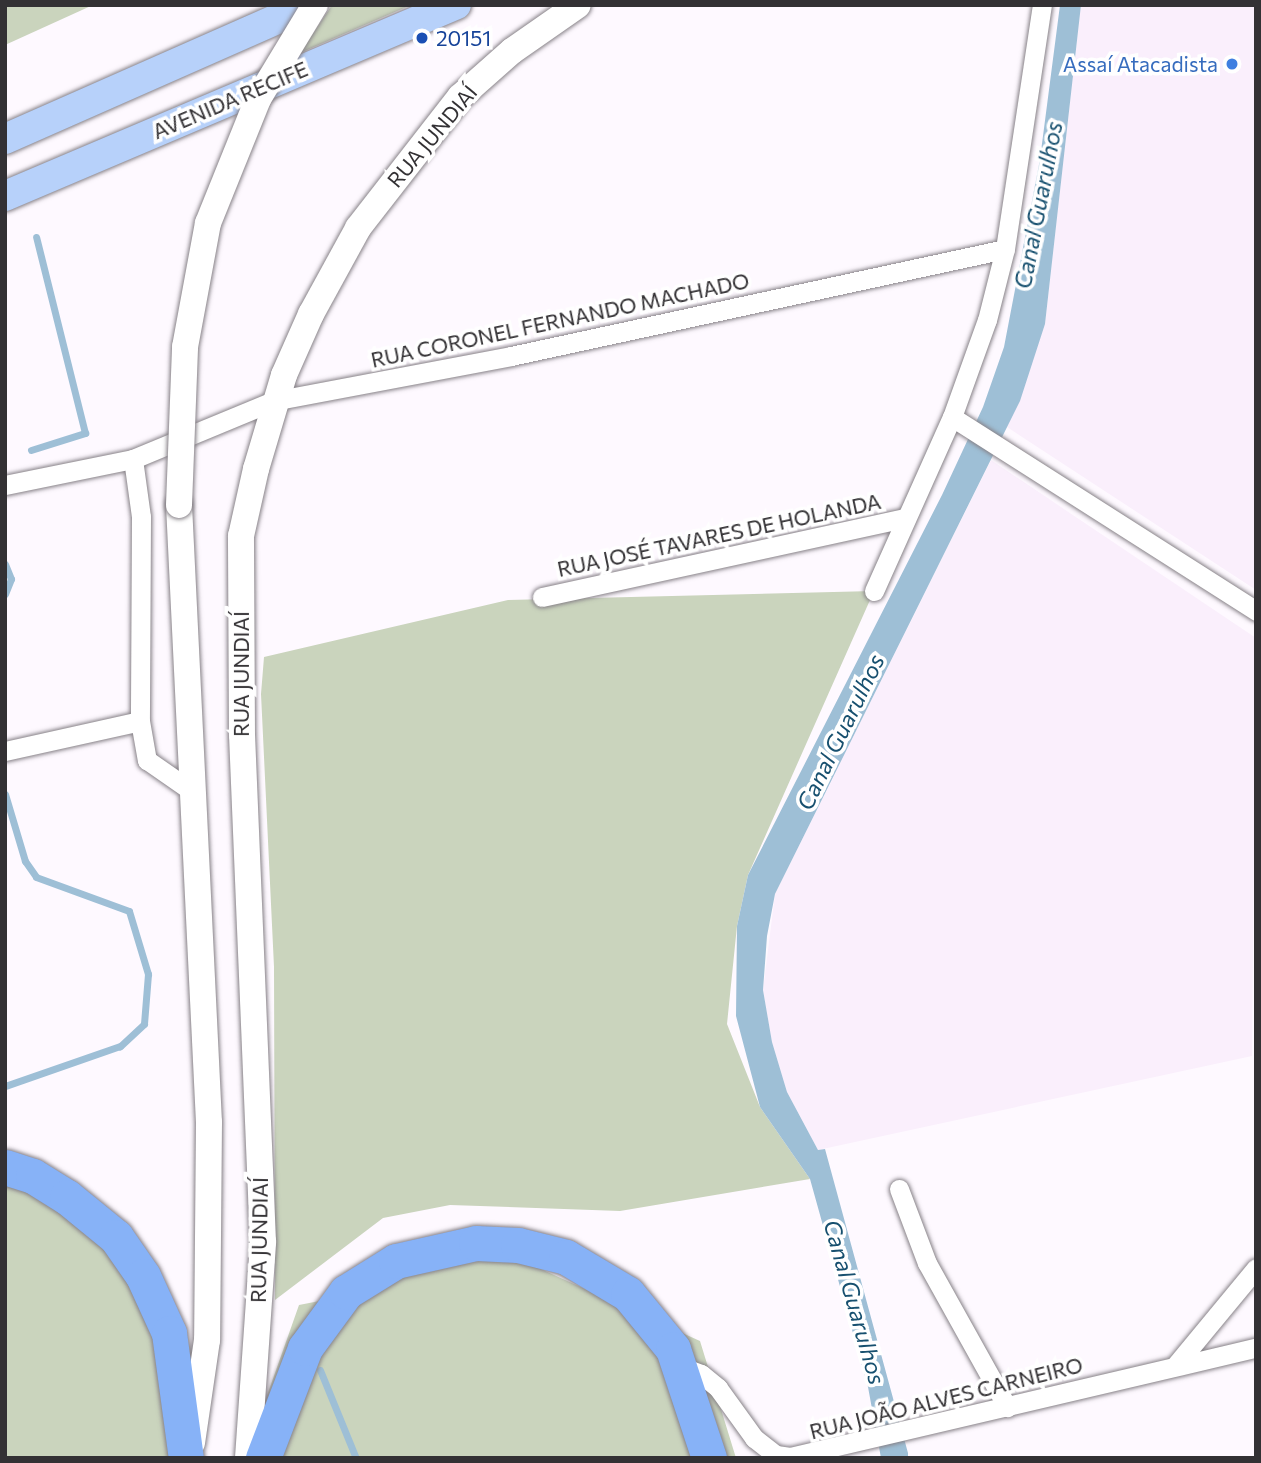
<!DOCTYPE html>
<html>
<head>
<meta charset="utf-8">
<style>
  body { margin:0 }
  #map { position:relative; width:1261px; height:1463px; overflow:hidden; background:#fef9ff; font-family:Commissioner,sans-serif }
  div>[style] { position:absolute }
  .built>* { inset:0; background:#faeffc }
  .green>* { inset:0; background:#cad4bd }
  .water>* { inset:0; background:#9ebfd6 }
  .stream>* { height:7px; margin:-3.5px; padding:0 3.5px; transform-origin:3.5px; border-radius:3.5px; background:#9ebfd6 }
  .roads { filter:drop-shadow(0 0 2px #878288) drop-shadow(0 0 2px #878288) }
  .street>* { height:19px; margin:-9.5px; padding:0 9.5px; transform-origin:9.5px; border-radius:9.5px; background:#fff }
  .secondary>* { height:26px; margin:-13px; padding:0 13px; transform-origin:13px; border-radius:13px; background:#fff }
  .primary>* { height:30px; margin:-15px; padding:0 15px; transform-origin:15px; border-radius:15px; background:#b7d1fa }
  .highway>* { height:35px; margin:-17.5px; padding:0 17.5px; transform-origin:17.5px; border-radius:17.5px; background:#87b2f7 }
  .bridges { filter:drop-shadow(0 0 2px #878288) drop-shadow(0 0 2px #878288) }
  .secondary-bridge>* { height:26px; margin:-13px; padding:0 13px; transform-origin:13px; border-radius:13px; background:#fff }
  .dots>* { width:19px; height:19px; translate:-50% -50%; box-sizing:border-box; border:4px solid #fff; border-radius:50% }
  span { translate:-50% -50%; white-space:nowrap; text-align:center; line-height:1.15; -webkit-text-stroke:7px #fff; paint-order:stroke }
  .transit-label { font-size:21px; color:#164399 }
  .left { translate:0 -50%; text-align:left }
  .shop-label { font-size:21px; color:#366cbe }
  .right { translate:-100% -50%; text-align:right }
  .street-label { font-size:21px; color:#333134 }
  .water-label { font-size:23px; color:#17506f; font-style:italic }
  .frame { position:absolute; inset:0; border:7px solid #333134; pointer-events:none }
</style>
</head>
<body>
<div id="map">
  <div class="built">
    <div style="clip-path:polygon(1081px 5px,1256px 5px,1256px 590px,1007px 427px,1045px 324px)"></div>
    <div style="clip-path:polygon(991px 460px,1256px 638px,1252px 1056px,818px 1150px,787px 1092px,772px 1042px,763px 990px,775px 894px)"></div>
  </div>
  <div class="green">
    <div style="clip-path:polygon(5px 5px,93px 5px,5px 45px)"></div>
    <div style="clip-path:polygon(332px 5px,411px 5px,300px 53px)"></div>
    <div style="clip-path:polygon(874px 591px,748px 875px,737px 926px,727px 1024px,760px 1107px,810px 1179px,620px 1211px,450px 1205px,383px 1218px,275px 1300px,274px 967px,261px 694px,264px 657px,508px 600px)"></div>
    <div style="clip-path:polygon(5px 1167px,143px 1276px,185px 1458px,5px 1458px)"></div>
    <div style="clip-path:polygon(474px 1255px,532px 1265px,700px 1341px,736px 1458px,245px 1458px,299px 1305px,355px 1294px,427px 1257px)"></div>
  </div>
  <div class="water">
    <div style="clip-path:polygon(1060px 5px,1081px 5px,1045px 324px,1020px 401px,775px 894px,767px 936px,763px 990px,772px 1042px,787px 1092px,818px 1150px,825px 1149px,908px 1453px,908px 1458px,881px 1458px,868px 1387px,810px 1179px,760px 1107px,736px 1016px,737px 926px,748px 875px,942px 495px,983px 407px,1004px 347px,1040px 159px)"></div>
  </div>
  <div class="stream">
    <div style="left:31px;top:450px;width:57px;rotate:-17.5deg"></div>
    <div style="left:85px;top:433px;width:202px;rotate:-104deg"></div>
    <div style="left:5px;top:564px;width:16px;rotate:68deg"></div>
    <div style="left:11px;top:579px;width:16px;rotate:112deg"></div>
    <div style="left:5px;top:794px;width:70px;rotate:73.4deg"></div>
    <div style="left:25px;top:861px;width:19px;rotate:55deg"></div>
    <div style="left:36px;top:877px;width:99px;rotate:20.1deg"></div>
    <div style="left:129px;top:911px;width:66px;rotate:73.2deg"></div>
    <div style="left:148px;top:974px;width:50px;rotate:94.6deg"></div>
    <div style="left:144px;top:1024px;width:33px;rotate:137deg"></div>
    <div style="left:120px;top:1046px;width:122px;rotate:160.8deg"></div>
    <div style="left:320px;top:1370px;width:95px;rotate:67.8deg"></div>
  </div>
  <div class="roads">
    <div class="street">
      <div style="left:952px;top:417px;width:361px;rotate:32.5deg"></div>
      <div style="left:133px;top:459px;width:59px;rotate:82.1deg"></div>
      <div style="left:141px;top:517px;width:204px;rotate:90.3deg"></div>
      <div style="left:5px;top:485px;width:131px;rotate:-11.5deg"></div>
      <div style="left:133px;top:459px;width:152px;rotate:-22.5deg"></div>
      <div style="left:273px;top:401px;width:242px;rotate:-10.7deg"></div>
      <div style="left:511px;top:356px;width:505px;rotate:-12.22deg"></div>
      <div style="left:874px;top:591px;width:191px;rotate:-65.9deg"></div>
      <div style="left:952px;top:417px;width:103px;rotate:-70.2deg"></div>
      <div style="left:987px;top:320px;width:73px;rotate:-75.8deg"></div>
      <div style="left:1005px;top:249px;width:247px;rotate:-81.4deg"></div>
      <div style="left:542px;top:597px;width:371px;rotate:-12.3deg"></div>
      <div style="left:5px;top:751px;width:138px;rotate:-12.5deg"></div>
      <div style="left:140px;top:721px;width:40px;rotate:80deg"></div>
      <div style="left:147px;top:760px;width:56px;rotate:34.8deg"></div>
      <div style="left:899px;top:1189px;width:79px;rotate:69.3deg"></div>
      <div style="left:927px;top:1263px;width:165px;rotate:60.9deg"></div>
      <div style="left:1175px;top:1366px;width:127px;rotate:-50.4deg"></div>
      <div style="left:682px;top:1367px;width:20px;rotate:20deg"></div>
      <div style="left:701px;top:1374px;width:22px;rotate:39deg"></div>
      <div style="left:718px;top:1388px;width:62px;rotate:54.2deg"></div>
      <div style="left:754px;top:1438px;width:28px;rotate:38deg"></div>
      <div style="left:776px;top:1455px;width:14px;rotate:8deg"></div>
      <div style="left:790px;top:1457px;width:479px;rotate:-13.2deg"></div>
    </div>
    <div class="secondary">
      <div style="left:179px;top:505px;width:618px;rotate:87.22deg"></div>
      <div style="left:209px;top:1122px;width:218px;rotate:90.5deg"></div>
      <div style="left:207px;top:1340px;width:104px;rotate:98.3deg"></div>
      <div style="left:248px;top:1458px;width:217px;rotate:-86deg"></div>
      <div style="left:263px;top:1242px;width:507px;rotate:-92.37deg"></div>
      <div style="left:242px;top:735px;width:199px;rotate:-90.3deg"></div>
      <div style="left:241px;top:536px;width:69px;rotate:-77.4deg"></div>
      <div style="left:256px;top:469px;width:98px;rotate:-73.4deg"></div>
      <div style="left:284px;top:375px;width:67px;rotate:-66.1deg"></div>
      <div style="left:311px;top:314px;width:98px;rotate:-61.3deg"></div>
      <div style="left:358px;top:228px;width:166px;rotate:-52.1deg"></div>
      <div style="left:460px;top:97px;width:69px;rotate:-41.5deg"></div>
      <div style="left:512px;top:51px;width:80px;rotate:-34.9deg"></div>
    </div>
    <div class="primary">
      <div style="left:5px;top:139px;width:332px;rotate:-23.8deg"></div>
      <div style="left:5px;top:196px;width:490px;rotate:-23deg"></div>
    </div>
    <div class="highway">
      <div style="left:5px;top:1167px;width:29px;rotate:18deg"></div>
      <div style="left:33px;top:1176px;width:40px;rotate:32deg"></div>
      <div style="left:67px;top:1197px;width:63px;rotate:39.2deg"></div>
      <div style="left:116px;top:1237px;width:47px;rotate:55.3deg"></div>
      <div style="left:143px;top:1276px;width:63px;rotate:65.5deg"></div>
      <div style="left:169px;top:1333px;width:126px;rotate:82.3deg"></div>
      <div style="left:263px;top:1458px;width:118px;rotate:-69.1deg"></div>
      <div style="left:305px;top:1348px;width:69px;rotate:-53.8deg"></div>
      <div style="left:346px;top:1292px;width:59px;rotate:-31.8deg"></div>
      <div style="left:396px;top:1261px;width:82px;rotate:-12.7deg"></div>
      <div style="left:476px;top:1243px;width:42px;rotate:2.7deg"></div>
      <div style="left:518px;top:1245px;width:49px;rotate:14deg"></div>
      <div style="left:566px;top:1257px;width:72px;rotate:30.8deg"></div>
      <div style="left:628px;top:1294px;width:71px;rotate:50.7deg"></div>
      <div style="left:673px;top:1349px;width:115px;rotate:71.7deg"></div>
    </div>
  </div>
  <div class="bridges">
    <div class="secondary-bridge">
      <div style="left:179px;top:505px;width:158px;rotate:-87.8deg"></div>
      <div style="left:185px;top:347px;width:126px;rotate:-79.5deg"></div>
      <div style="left:208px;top:223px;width:134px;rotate:-68deg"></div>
      <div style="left:258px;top:99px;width:110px;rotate:-58.8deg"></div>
    </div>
  </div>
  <div class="dots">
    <div style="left:422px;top:38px;background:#1a4fb4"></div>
    <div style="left:1232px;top:64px;background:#3f7fe0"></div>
  </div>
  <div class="transit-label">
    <span class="left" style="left:436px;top:38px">20151</span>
  </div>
  <div class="shop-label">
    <span class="right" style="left:1218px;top:64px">Assaí Atacadista</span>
  </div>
  <div class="street-label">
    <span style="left:230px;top:100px;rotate:-23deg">AVENIDA RECIFE</span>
    <span style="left:432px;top:136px;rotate:-50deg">RUA JUNDIAÍ</span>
    <span style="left:560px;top:320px;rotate:-12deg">RUA CORONEL FERNANDO MACHADO</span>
    <span style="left:719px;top:535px;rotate:-12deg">RUA JOSÉ TAVARES DE HOLANDA</span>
    <span style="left:241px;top:674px;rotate:-90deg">RUA JUNDIAÍ</span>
    <span style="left:259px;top:1240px;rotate:-89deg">RUA JUNDIAÍ</span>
    <span style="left:946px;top:1398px;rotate:-14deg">RUA JOÃO ALVES CARNEIRO</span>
  </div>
  <div class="water-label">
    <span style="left:1038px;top:205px;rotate:-79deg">Canal Guarulhos</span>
    <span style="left:840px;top:732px;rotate:-64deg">Canal Guarulhos</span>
    <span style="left:855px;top:1302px;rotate:74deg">Canal Guarulhos</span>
  </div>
  <div class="frame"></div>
</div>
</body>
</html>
